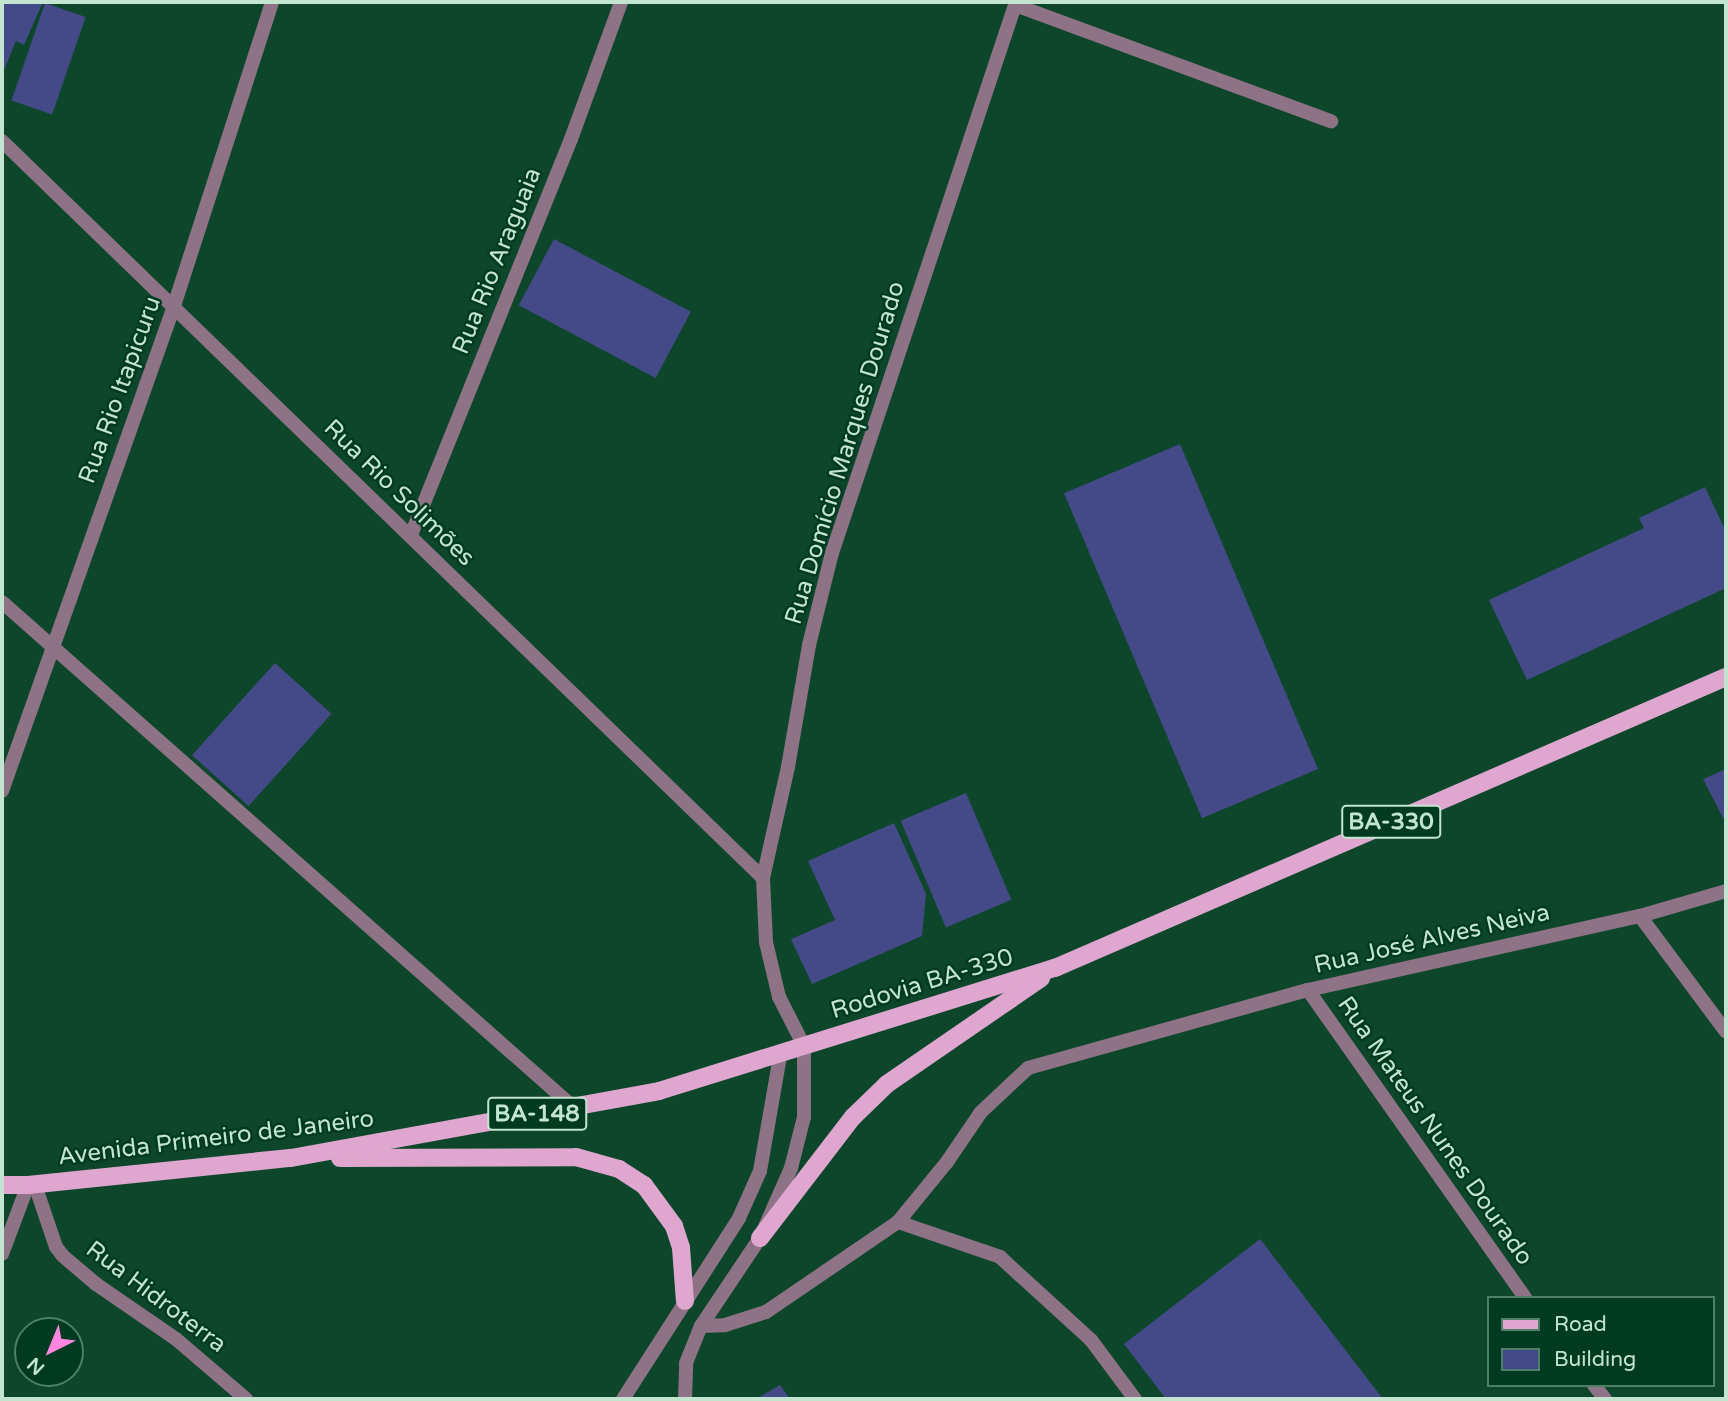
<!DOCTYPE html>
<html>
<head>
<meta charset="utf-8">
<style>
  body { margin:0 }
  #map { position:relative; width:1728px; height:1401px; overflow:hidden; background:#0e462b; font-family:"Varela Round",sans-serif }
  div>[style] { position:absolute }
  .building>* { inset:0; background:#444a87; transform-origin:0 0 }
  .minor>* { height:14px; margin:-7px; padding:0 7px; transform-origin:7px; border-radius:7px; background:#8e7285 }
  .tertiary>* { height:14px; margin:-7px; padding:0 7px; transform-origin:7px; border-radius:7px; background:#8e7285 }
  .primary>* { height:18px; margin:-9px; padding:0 9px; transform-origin:9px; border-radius:9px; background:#dfa7cf }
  span { translate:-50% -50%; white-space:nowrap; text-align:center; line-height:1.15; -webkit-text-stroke:5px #003b21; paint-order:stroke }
  .shield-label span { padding:2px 5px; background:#003b21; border:2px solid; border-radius:5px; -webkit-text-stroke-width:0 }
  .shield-label { font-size:23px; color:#c3e5d0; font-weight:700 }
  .street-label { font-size:24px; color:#c3e5d0 }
  .frame { position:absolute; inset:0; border:4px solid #c3e5d0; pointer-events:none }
  .legend { position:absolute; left:1487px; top:1296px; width:228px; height:91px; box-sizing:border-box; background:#003b21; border:2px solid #4e7f67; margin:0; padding:9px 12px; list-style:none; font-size:21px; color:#c3e5d0 }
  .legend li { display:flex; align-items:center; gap:14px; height:35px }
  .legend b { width:35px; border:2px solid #4e7f67 }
  .north { position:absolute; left:14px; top:1317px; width:70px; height:70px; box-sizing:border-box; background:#003b21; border:2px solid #4e7f67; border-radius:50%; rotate:223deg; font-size:19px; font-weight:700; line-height:28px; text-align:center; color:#c3e5d0 }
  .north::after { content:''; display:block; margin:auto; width:24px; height:32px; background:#fe86e0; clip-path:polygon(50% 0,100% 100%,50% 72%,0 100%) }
</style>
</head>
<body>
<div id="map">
  <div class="building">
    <div style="clip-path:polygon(2px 2px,42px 4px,24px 45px,16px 41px,2px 75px)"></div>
    <div style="left:45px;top:3px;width:43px;height:103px;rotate:19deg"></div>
    <div style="left:554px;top:239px;width:155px;height:75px;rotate:28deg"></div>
    <div style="left:1180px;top:444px;width:353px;height:126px;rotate:67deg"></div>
    <div style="clip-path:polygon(1705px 487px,1726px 532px,1726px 588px,1527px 680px,1489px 600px,1644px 528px,1639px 518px)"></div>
    <div style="left:275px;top:663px;width:76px;height:124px;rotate:42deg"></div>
    <div style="clip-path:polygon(1726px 769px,1726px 817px,1723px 818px,1703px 779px)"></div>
    <div style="left:966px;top:793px;width:116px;height:71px;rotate:67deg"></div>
    <div style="clip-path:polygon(894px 823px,926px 894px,922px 936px,812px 984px,791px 939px,835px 920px,808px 861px)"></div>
    <div style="clip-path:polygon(1260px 1239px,1383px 1399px,1166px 1399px,1124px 1344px)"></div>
    <div style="clip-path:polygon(780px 1385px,790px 1399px,756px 1399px)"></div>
  </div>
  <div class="minor">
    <div style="left:1015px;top:5px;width:337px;rotate:20.2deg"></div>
    <div style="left:2px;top:141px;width:1059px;rotate:44.08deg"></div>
    <div style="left:411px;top:535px;width:427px;rotate:-68deg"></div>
    <div style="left:571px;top:139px;width:146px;rotate:-69.9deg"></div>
    <div style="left:2px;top:602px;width:762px;rotate:41.49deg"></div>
    <div style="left:2px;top:791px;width:511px;rotate:-70.47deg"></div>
    <div style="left:173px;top:309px;width:323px;rotate:-72.1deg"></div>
    <div style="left:1640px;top:916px;width:144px;rotate:53.4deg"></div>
    <div style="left:1308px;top:990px;width:377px;rotate:54.8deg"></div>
    <div style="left:804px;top:1046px;width:55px;rotate:-117deg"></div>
    <div style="left:779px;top:997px;width:57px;rotate:-103.3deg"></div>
    <div style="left:766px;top:942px;width:64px;rotate:-92.7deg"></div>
    <div style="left:763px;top:878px;width:114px;rotate:-77.3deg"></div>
    <div style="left:788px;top:767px;width:124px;rotate:-80.2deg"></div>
    <div style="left:809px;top:645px;width:95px;rotate:-76deg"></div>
    <div style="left:832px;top:553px;width:581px;rotate:-71.53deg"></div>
    <div style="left:35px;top:1185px;width:65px;rotate:71.3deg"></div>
    <div style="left:56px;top:1247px;width:11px;rotate:52deg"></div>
    <div style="left:63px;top:1256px;width:43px;rotate:40.3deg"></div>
    <div style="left:96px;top:1284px;width:97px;rotate:34.5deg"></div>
    <div style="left:176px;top:1339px;width:92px;rotate:40.6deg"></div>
    <div style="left:898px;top:1222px;width:77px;rotate:-50.8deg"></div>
    <div style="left:947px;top:1162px;width:60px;rotate:-55.8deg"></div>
    <div style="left:981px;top:1112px;width:64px;rotate:-43.1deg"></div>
    <div style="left:1028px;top:1068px;width:291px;rotate:-15.6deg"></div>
    <div style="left:1308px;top:990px;width:340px;rotate:-12.6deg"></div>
    <div style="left:1640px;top:916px;width:90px;rotate:-16.2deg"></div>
    <div style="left:2px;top:1254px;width:74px;rotate:-69.4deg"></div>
    <div style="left:701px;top:1326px;width:24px;rotate:-2deg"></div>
    <div style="left:725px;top:1325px;width:43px;rotate:-17.6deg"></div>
    <div style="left:766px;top:1312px;width:160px;rotate:-34.3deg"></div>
    <div style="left:898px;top:1222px;width:108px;rotate:18.9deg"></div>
    <div style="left:1000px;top:1257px;width:123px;rotate:42.4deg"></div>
    <div style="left:1091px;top:1340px;width:74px;rotate:53.3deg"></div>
    <div style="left:1594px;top:1385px;width:18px;rotate:52deg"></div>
  </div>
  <div class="tertiary">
    <div style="left:623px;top:1399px;width:215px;rotate:-57.3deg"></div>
    <div style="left:739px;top:1218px;width:51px;rotate:-65.9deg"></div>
    <div style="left:760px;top:1171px;width:117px;rotate:-80.1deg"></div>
    <div style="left:685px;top:1399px;width:36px;rotate:-88deg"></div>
    <div style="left:686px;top:1363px;width:40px;rotate:-68deg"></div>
    <div style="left:701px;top:1326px;width:106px;rotate:-56.2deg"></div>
    <div style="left:760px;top:1238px;width:77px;rotate:-66.1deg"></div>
    <div style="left:791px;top:1168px;width:53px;rotate:-75.7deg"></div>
    <div style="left:804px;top:1117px;width:71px;rotate:-90deg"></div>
  </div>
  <div class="primary">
    <div style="left:340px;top:1158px;width:236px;rotate:-0.2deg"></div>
    <div style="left:576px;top:1157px;width:45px;rotate:15.6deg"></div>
    <div style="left:619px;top:1169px;width:30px;rotate:33deg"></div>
    <div style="left:644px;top:1185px;width:51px;rotate:53.8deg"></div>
    <div style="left:674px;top:1226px;width:23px;rotate:72deg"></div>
    <div style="left:681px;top:1248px;width:53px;rotate:85.7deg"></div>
    <div style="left:2px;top:1185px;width:26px"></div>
    <div style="left:28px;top:1185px;width:264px;rotate:-5.9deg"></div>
    <div style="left:291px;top:1158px;width:374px;rotate:-10.3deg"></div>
    <div style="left:659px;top:1091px;width:415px;rotate:-17.3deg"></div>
    <div style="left:1055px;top:968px;width:731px;rotate:-23.45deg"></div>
    <div style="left:760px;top:1238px;width:153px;rotate:-52.5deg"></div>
    <div style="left:853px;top:1117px;width:47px;rotate:-44.1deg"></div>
    <div style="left:887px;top:1084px;width:187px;rotate:-34.5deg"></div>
  </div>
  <div class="shield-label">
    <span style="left:1391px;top:822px">BA-330</span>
    <span style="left:537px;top:1114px">BA-148</span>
  </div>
  <div class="street-label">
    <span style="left:497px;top:261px;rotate:-68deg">Rua Rio Araguaia</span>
    <span style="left:120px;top:390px;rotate:-70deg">Rua Rio Itapicuru</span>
    <span style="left:845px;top:453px;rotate:-73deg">Rua Domício Marques Dourado</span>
    <span style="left:399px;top:493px;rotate:44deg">Rua Rio Solimões</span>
    <span style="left:1432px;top:939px;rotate:-13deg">Rua José Alves Neiva</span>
    <span style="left:922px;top:984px;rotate:-17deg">Rodovia BA-330</span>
    <span style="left:1435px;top:1131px;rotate:55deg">Rua Mateus Nunes Dourado</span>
    <span style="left:216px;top:1138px;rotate:-7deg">Avenida Primeiro de Janeiro</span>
    <span style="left:156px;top:1297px;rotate:37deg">Rua Hidroterra</span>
  </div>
  <div class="frame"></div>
  <ul class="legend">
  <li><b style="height:9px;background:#dfa7cf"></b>Road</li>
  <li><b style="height:19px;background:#444a87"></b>Building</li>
  </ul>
  <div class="north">N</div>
</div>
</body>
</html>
